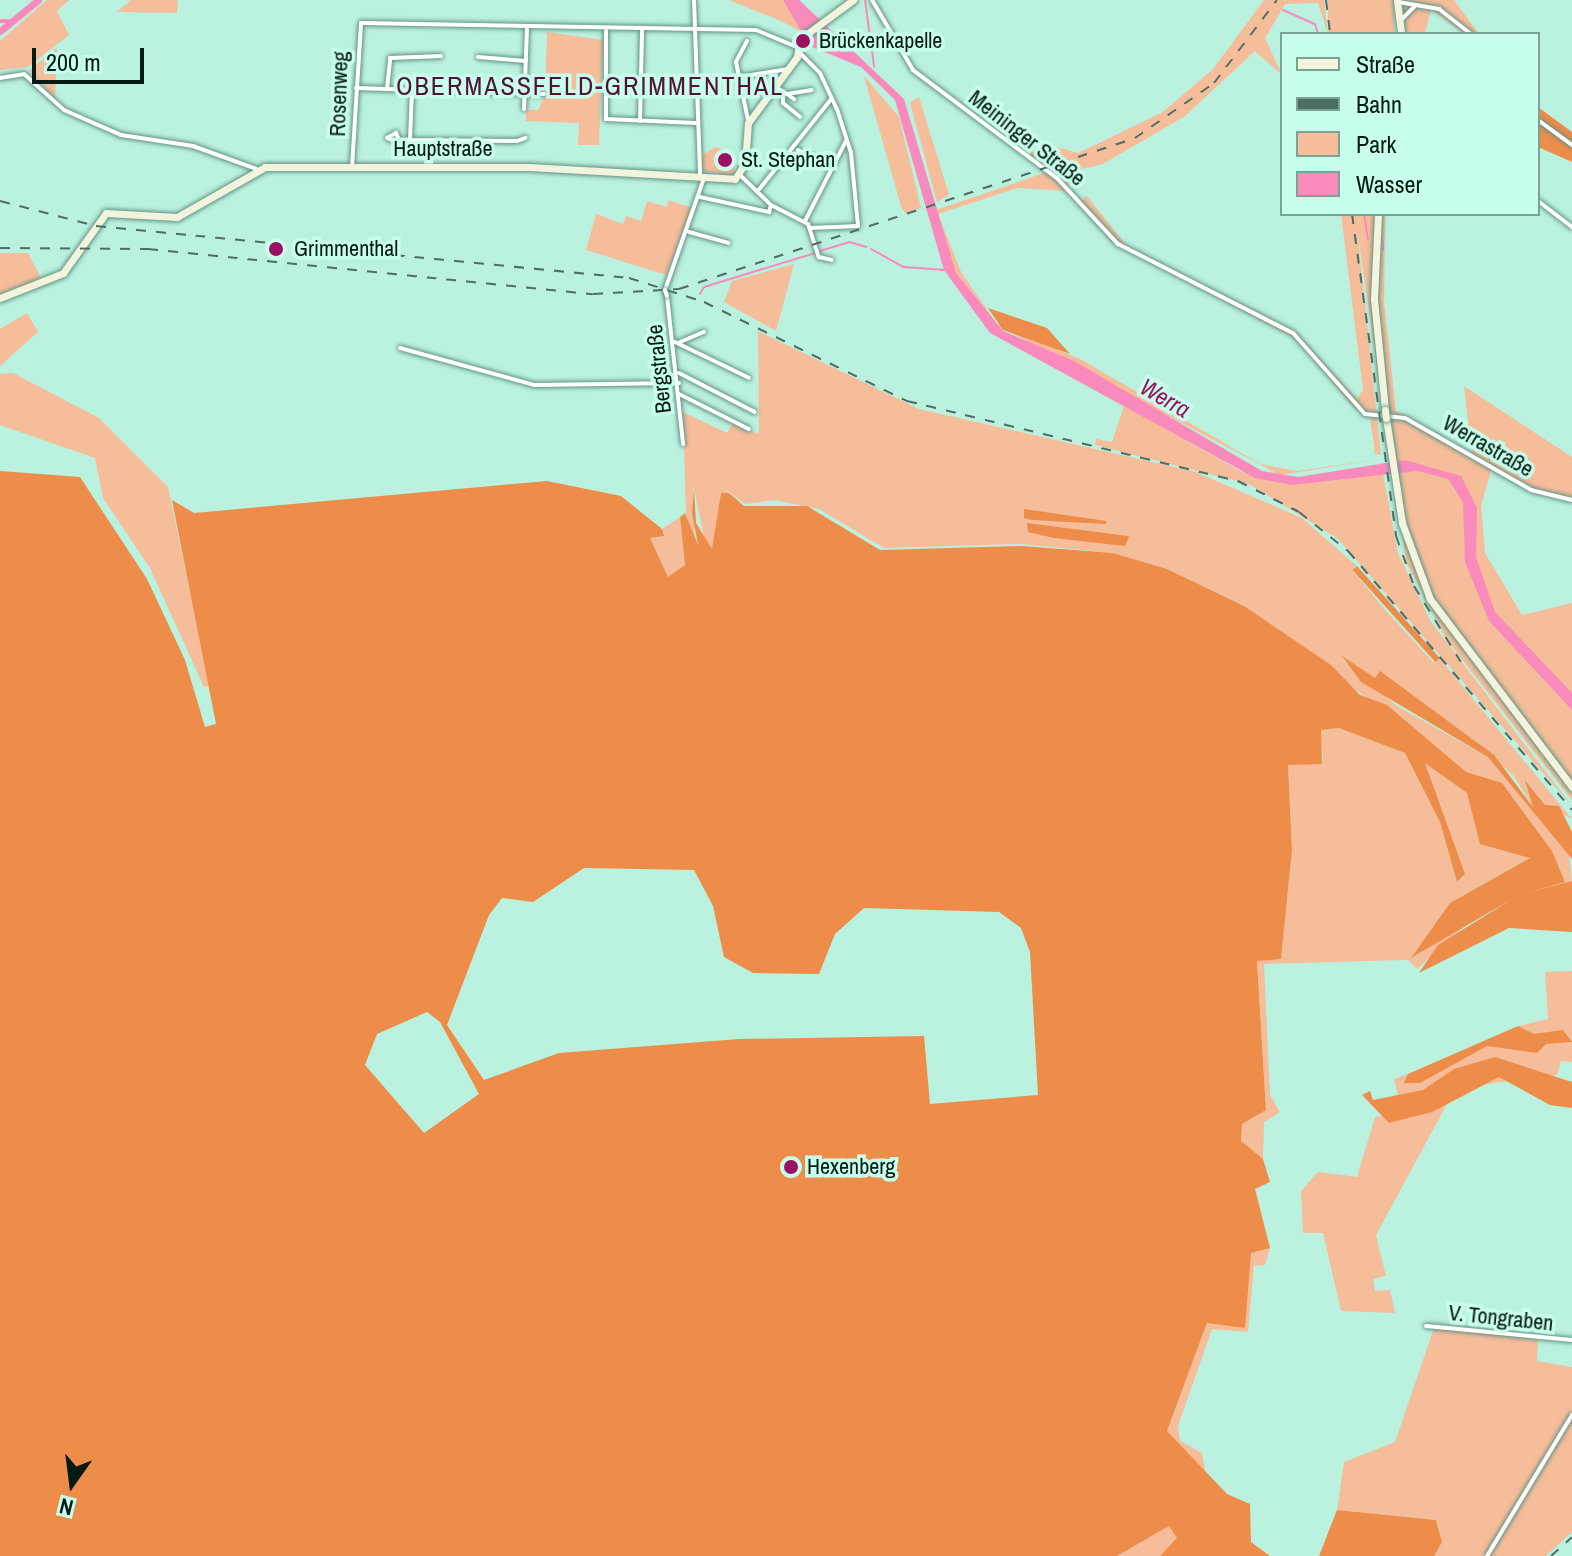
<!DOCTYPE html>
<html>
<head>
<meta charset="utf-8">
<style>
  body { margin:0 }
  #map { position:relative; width:1572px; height:1556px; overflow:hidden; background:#bbf1df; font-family:"Archivo Narrow",sans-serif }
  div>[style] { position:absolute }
  .green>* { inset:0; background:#f6bd9b; transform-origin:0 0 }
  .forest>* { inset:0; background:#ee8c49; transform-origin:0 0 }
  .water>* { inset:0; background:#f98bbc }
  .stream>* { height:2px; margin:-1px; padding:0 1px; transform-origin:1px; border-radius:1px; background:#f98bbc }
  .canal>* { height:4px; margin:-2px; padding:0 2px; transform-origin:2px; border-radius:2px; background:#f98bbc }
  .river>* { height:7px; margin:-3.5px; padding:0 3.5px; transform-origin:3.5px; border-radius:3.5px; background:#f98bbc }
  .roads { filter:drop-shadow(0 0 2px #629484) drop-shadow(0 0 2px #629484) }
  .minor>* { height:4px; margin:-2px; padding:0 2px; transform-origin:2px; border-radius:2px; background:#fff }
  .secondary>* { height:7px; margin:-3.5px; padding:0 3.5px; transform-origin:3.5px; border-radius:3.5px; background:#f2f4dd }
  .rail>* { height:2px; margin-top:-1px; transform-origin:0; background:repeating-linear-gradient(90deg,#4d6e64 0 10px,transparent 0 20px) }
  .bridges { filter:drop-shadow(0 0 2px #629484) drop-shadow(0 0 2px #629484) }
  .minor-bridge>* { height:4px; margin:-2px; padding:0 2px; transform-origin:2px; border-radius:2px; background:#fff }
  .secondary-bridge>* { height:7px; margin:-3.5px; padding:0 3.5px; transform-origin:3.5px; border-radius:3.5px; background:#f2f4dd }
  .dots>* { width:22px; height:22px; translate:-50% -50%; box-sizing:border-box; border:4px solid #c8feec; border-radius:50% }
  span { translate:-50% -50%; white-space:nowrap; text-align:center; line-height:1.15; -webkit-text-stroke:7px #c8feec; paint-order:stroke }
  .poi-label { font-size:22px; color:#061a14 }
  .left { translate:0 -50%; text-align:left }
  .street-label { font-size:22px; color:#061a14 }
  .water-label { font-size:24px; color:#98155f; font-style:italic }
  .quarter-label { font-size:26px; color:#521233; letter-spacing:2px }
  .legend { position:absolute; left:1280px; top:32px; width:260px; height:184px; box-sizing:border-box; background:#c8feec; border:2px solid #7aa396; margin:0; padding:10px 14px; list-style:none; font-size:24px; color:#061a14 }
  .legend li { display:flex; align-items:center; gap:16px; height:40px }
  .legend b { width:40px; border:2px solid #7aa396 }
  .north { position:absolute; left:32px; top:1444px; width:80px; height:80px; -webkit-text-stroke:6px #c8feec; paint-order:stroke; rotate:194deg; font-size:22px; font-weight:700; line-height:32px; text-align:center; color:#061a14 }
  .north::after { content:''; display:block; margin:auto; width:28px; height:36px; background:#061a14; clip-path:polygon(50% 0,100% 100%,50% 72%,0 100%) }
  .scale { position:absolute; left:32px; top:48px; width:112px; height:36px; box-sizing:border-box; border:4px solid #061a14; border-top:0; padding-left:10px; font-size:24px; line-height:28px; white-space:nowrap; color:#061a14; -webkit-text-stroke:6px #c8feec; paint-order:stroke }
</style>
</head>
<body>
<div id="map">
  <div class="green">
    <div style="clip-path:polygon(47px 0,69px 0,57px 11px,69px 35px,28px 67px,0 70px,0 41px)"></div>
    <div style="clip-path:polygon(131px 0,178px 0,177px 13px,117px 12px)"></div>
    <div style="clip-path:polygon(729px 0,783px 0,803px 33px,781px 21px)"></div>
    <div style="clip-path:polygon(1264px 0,1324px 0,1328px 34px,1318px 3px,1285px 4px,1265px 38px,1282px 75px,1255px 51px,1185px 116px,1103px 164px,1064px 173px,1070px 187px,1029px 155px,1043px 143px,1078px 153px,1163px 112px,1213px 69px)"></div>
    <div style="left:1328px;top:0;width:66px;height:34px"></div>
    <div style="clip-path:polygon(1402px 0,1454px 0,1479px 34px,1464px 34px,1431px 9px,1425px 34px,1405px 34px)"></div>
    <div style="clip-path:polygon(547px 32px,603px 40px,599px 145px,578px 145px,579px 123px,526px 121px,526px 110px,538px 110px,545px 96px)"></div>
    <div style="clip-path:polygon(57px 48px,55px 98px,54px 98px,29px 70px)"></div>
    <div style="clip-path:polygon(864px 76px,899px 117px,921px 208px,905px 213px,901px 206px)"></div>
    <div style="clip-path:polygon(919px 97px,949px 195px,937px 202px,910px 103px)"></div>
    <div style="clip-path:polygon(716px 147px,729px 152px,719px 164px,736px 158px,733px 176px,702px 171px,700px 156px)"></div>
    <div style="clip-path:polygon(1047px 172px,1081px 202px,1086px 195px,1126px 245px,1295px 331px,1357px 399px,1363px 390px,1341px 214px,1385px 214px,1384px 302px,1396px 411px,1472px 456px,1464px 386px,1572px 457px,1572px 497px,1541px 492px,1492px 467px,1481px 506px,1485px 553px,1522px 615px,1572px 603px,1572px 800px,1446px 639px,1406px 562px,1357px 229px,1381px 455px,1375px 454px,1370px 417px,1353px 407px,1296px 339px,1110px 241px,1067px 191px,1017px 188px,938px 214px,961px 272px,996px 323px,1082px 360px,1260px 464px,1297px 471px,1382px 459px,1280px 475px,994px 324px,956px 273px,933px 211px)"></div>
    <div style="clip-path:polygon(668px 200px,693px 208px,666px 275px,586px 250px,596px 214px,623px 224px,626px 216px,641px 221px,647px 201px,667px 207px)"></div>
    <div style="clip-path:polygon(0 253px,28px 253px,43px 282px,0 294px)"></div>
    <div style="clip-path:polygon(794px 264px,776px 331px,724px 302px,732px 281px)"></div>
    <div style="clip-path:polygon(27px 313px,38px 332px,0 366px,0 329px)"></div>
    <div style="clip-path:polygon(758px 331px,919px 409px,1196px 472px,1302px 518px,1357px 566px,1353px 571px,1387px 612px,1434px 663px,1440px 659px,1572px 819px,1545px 805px,1526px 780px,1533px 807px,1514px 776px,1474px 740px,1341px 658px,1397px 706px,1488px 757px,1569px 853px,1572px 881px,1516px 897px,1467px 924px,1417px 969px,1408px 960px,1264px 964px,1270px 1095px,1280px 1112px,1264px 1122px,1263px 1159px,1241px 1142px,1242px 1124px,1266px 1110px,1257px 960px,1281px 959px,1292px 850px,1288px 765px,1323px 761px,1320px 730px,1339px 728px,1405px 753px,1440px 822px,1457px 882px,1465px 874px,1424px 761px,1467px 793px,1474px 816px,1530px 858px,1450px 903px,1412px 958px,1497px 905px,1518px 895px,1565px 881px,1512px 796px,1465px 772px,1244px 606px,1167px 569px,1113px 553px,1021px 544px,884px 548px,819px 509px,774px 500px,745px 504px,723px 488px,729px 494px,721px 493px,713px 548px,706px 547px,693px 484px,695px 548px,686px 513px,683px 412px,727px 433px,733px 423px,759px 434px)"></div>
    <div style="clip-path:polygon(1030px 352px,1242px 472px,1329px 481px,1383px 474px,1398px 553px,1431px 622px,1572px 806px,1337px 538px,1249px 484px,1095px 445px,1096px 439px,1112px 442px,1124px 406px)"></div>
    <div style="clip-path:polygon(13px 373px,99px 418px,168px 487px,210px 686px,204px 687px,150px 568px,103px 498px,95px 458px,0 425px,0 374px)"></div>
    <div style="clip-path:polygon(680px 517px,685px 565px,668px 577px,650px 538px,663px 536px,662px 529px)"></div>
    <div style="clip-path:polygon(1572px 971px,1572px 1062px,1561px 1061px,1557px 1075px,1398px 1095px,1394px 1079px,1487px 1045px,1536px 1052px,1518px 1026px,1548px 1019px,1545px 972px)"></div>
    <div style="clip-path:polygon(1447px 1104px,1376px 1235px,1386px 1276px,1373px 1279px,1375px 1291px,1390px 1290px,1395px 1313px,1341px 1311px,1323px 1233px,1303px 1233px,1301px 1191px,1318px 1172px,1357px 1177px,1375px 1117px)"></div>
    <div style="clip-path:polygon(1270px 1248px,1265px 1265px,1254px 1266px,1248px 1332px,1212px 1329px,1178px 1426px,1180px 1441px,1202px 1453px,1206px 1474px,1167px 1431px,1207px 1323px,1251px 1253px)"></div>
    <div style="clip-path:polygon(1435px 1325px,1538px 1340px,1537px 1361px,1572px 1367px,1572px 1532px,1546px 1556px,1432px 1556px,1442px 1542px,1436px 1520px,1337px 1510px,1344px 1462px,1395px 1442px)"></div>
    <div style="clip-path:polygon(1169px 1526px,1178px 1538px,1160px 1556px,1117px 1556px)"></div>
  </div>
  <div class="forest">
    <div style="clip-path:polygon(1538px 107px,1572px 132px,1572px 162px,1538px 147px)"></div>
    <div style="clip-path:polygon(988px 308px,1047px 328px,1070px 354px,1003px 330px)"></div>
    <div style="clip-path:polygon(evenodd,0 471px,80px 477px,147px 579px,185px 660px,205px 727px,216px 724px,172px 500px,194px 513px,547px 481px,621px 496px,662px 529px,664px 536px,650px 538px,668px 577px,685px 565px,680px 517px,685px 513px,698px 545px,692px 513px,694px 488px,696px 523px,712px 549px,721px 493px,729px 493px,744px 506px,807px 506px,880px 550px,1022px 546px,1113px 553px,1167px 569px,1244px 606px,1331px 665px,1360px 695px,1387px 705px,1466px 772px,1502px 783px,1552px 851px,1565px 882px,1523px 894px,1572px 881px,1572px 932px,1509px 928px,1419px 973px,1438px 945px,1512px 899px,1411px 958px,1450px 903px,1530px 858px,1480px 844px,1467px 793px,1425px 763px,1465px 874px,1457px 882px,1440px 822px,1405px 753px,1339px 728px,1321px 730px,1322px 764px,1288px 765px,1292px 850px,1281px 959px,1257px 961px,1266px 1110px,1242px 1124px,1241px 1141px,1263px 1159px,1270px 1182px,1255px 1189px,1270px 1248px,1251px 1253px,1245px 1328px,1207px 1323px,1167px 1431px,1227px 1494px,1250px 1504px,1251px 1542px,1270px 1556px,1160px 1556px,1177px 1538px,1169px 1526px,1117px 1556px,0 1556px,0 471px,584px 868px,694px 870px,713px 906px,724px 957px,753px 973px,819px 974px,835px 934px,864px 908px,999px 912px,1021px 928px,1030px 952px,1038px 1095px,930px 1104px,924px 1036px,739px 1039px,559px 1053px,484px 1080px,447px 1025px,489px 915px,502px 898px,533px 902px,584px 868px,0 471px,427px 1012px,440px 1022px,479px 1094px,424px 1133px,365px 1065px,377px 1034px,427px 1012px)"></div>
    <div style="clip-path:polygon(1024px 509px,1106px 521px,1106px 524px,1032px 520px,1024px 518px)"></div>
    <div style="clip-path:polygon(1027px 523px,1128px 536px,1129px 537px,1125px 546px,1054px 538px,1028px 532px)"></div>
    <div style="left:1357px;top:566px;width:124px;height:6px;rotate:48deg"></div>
    <div style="clip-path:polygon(1342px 656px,1375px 678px,1380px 671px,1494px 755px,1533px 807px,1525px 780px,1545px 805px,1559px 806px,1572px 832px,1572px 859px,1488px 757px,1361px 682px)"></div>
    <div style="clip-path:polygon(1518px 1026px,1534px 1034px,1563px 1030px,1572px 1042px,1546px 1044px,1537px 1053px,1487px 1046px,1420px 1083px,1404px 1083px,1408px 1074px)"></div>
    <div style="clip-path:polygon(1495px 1057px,1572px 1082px,1572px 1108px,1550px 1105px,1499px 1077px,1432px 1112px,1389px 1123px,1362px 1095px,1370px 1091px,1373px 1100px,1423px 1090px,1454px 1069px)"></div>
    <div style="clip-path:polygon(1337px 1510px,1436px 1520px,1442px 1542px,1434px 1556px,1319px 1556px)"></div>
  </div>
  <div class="water">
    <div style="clip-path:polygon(783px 0,799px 0,904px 99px,956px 273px,1003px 331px,1074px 361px,1262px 471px,1298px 477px,1405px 460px,1461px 476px,1477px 508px,1476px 557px,1495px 612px,1572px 693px,1572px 710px,1489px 621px,1465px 562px,1463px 502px,1448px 479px,1418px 471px,1292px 485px,1255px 478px,990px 333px,944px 270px,895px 100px,861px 67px,810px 46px)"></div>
  </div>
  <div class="stream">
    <div style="left:865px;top:0;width:67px;rotate:82.2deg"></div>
    <div style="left:1283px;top:10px;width:35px;rotate:24deg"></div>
    <div style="left:1315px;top:24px;width:10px;rotate:73deg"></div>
    <div style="left:1364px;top:214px;width:26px;rotate:81deg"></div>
    <div style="left:1383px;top:241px;width:9px;rotate:90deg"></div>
    <div style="left:871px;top:249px;width:38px;rotate:29deg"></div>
    <div style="left:904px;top:267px;width:41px;rotate:4.2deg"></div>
    <div style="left:820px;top:251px;width:30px;rotate:-17deg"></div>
    <div style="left:849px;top:242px;width:18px;rotate:16deg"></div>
    <div style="left:700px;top:294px;width:8px;rotate:-60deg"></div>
    <div style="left:704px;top:287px;width:116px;rotate:-17deg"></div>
  </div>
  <div class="canal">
    <div style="left:0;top:21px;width:10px"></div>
  </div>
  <div class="river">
    <div style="left:0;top:31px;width:49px;rotate:-39.2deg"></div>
  </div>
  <div class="roads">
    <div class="minor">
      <div style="left:694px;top:0;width:175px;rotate:88deg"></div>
      <div style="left:872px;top:0;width:81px;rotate:59.6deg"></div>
      <div style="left:913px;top:70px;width:180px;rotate:36.9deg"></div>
      <div style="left:1057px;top:178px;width:90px;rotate:47.3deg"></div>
      <div style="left:1118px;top:244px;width:196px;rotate:27deg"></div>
      <div style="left:1293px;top:333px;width:108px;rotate:48.4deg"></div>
      <div style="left:1365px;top:414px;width:40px;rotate:5.7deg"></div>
      <div style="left:1405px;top:418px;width:145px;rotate:29.7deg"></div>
      <div style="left:1531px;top:490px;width:42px;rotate:13.7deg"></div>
      <div style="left:1398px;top:2px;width:42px;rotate:9.7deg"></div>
      <div style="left:1439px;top:9px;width:41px;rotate:38deg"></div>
      <div style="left:1401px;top:20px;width:21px;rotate:-45deg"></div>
      <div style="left:606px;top:31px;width:88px;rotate:90deg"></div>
      <div style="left:606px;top:119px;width:90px;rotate:2.5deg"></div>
      <div style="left:747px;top:41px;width:24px;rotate:118deg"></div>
      <div style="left:736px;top:62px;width:59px;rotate:78.3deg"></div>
      <div style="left:800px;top:53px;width:28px;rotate:45deg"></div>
      <div style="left:820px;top:73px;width:40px;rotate:65deg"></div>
      <div style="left:837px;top:109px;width:46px;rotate:72.3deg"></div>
      <div style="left:851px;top:153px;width:73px;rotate:84.5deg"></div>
      <div style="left:858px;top:226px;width:48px;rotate:177.6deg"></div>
      <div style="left:478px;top:57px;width:48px;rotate:4.8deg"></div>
      <div style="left:739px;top:77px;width:50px;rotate:-9.3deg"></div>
      <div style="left:0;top:78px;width:24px;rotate:-9deg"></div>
      <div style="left:24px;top:74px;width:54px;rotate:42deg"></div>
      <div style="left:64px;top:110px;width:62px;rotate:23.7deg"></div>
      <div style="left:121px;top:135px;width:73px;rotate:8.7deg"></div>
      <div style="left:193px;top:146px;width:68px;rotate:19.8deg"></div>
      <div style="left:772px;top:85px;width:17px;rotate:31deg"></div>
      <div style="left:787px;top:94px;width:25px;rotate:-9deg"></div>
      <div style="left:356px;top:88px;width:188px;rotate:1.8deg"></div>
      <div style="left:387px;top:89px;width:31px;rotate:-84deg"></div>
      <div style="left:390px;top:58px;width:51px;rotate:-2.2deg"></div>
      <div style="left:783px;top:93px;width:10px;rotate:90deg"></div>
      <div style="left:783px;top:103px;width:22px;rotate:39deg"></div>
      <div style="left:787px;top:94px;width:9px;rotate:36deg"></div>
      <div style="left:524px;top:109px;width:81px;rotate:-87.9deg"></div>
      <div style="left:1538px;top:120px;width:42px;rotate:36.3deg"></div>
      <div style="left:640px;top:121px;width:90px;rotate:-88.7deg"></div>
      <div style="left:399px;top:140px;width:8px;rotate:-113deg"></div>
      <div style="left:396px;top:133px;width:10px;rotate:151deg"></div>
      <div style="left:387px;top:138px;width:5px;rotate:22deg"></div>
      <div style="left:392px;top:140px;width:125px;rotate:0.5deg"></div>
      <div style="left:517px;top:141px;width:9px;rotate:-21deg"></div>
      <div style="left:410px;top:140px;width:50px;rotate:-87.7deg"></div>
      <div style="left:798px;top:150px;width:36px;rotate:27deg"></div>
      <div style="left:352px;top:167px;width:144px;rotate:-86.4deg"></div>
      <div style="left:361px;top:23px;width:395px;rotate:1deg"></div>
      <div style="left:756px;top:30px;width:44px;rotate:22.5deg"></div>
      <div style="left:740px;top:175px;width:43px;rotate:44.1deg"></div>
      <div style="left:771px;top:205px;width:42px;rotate:27.2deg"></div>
      <div style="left:808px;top:224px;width:35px;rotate:72deg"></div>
      <div style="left:819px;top:257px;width:13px;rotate:13deg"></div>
      <div style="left:757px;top:192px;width:120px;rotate:-51.4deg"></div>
      <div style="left:700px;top:197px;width:71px;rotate:12.3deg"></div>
      <div style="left:769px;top:212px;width:7px;rotate:-74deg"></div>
      <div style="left:1538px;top:201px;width:43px;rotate:37.4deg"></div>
      <div style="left:805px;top:221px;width:90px;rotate:-62.9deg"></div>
      <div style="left:689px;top:232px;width:41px;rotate:15.4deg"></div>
      <div style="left:665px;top:290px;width:119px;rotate:-70.8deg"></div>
      <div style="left:667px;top:296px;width:149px;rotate:83.8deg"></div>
      <div style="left:675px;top:342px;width:82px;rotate:25.9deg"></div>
      <div style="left:680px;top:342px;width:26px;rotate:-23deg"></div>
      <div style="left:400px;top:348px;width:139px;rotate:15.4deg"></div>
      <div style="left:534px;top:385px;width:145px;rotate:-0.8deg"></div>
      <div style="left:679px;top:373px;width:85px;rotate:27.2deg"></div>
      <div style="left:679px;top:394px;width:78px;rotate:26.6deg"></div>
      <div style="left:1426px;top:1326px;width:147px;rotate:5.5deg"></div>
      <div style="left:1487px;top:1556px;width:165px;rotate:-58.9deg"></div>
    </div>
    <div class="secondary">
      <div style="left:1397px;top:0;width:34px;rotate:83deg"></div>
      <div style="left:1378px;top:214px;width:85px;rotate:92.7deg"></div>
      <div style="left:1374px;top:299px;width:112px;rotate:84.3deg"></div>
      <div style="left:0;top:298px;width:68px;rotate:-21.6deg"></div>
      <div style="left:63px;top:273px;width:74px;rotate:-54.4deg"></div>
      <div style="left:106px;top:213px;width:71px;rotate:3.2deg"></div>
      <div style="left:177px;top:217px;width:101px;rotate:-29.6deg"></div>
      <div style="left:265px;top:167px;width:264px"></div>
      <div style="left:529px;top:167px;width:206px;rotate:3.3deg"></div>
      <div style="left:735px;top:179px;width:19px;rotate:-58deg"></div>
      <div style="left:745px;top:163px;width:40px;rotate:-85.7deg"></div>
      <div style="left:748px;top:123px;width:82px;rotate:-53.4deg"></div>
      <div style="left:797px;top:57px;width:18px;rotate:-81deg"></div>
      <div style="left:800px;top:39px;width:66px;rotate:-36.3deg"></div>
      <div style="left:1386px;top:418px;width:106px;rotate:81.3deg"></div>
      <div style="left:1402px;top:523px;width:81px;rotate:69.8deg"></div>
      <div style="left:1430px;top:599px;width:236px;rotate:52.9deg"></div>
    </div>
  </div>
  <div class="rail">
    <div style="left:1326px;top:0;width:34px;rotate:83deg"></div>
    <div style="left:0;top:201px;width:99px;rotate:14.6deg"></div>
    <div style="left:96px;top:226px;width:536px;rotate:5.57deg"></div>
    <div style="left:629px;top:278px;width:79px;rotate:17.7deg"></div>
    <div style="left:704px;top:302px;width:226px;rotate:26deg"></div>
    <div style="left:907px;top:401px;width:341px;rotate:13.6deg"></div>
    <div style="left:1238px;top:481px;width:68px;rotate:26.9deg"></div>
    <div style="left:1299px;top:512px;width:63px;rotate:38.5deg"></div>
    <div style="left:1348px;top:551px;width:342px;rotate:49.1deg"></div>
    <div style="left:1352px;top:214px;width:325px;rotate:82.2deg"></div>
    <div style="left:1396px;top:536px;width:53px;rotate:70.2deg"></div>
    <div style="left:1414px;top:586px;width:89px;rotate:58.3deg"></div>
    <div style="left:0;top:248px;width:148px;rotate:0.4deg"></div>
    <div style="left:148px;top:249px;width:447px;rotate:5.8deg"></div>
    <div style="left:593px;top:294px;width:86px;rotate:-3.3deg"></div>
    <div style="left:679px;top:289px;width:480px;rotate:-18.3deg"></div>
    <div style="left:1135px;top:138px;width:96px;rotate:-34.8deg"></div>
    <div style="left:1214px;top:83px;width:104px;rotate:-52.8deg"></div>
    <div style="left:1551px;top:1556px;width:28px;rotate:-42deg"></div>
  </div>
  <div class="bridges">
    <div class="minor-bridge">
      <div style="left:665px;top:290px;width:6px;rotate:72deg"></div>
    </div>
    <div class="secondary-bridge">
      <div style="left:1385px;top:410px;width:8px;rotate:83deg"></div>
    </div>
  </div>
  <div class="dots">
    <div style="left:803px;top:41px;background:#9b1060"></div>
    <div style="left:725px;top:160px;background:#9b1060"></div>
    <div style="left:276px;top:249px;background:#9b1060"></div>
    <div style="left:791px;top:1167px;background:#9b1060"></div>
  </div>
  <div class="poi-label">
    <span class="left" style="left:819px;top:41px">Brückenkapelle</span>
    <span class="left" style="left:741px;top:160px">St. Stephan</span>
    <span class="left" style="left:294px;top:249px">Grimmenthal</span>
    <span class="left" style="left:807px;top:1167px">Hexenberg</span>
  </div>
  <div class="street-label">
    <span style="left:339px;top:94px;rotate:-88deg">Rosenweg</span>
    <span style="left:1027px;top:138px;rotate:38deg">Meininger Straße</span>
    <span style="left:443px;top:149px">Hauptstraße</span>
    <span style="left:659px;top:369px;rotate:-96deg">Bergstraße</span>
    <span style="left:1488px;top:446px;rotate:30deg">Werrastraße</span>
    <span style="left:1501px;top:1318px;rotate:6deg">V. Tongraben</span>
  </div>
  <div class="water-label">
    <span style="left:1165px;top:398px;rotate:30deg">Werra</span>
  </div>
  <div class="quarter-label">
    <span style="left:590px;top:86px">OBERMASSFELD-GRIMMENTHAL</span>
  </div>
  <ul class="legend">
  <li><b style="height:10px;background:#f2f4dd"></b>Straße</li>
  <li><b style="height:10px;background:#4d6e64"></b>Bahn</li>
  <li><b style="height:22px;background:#f6bd9b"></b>Park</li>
  <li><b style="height:22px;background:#f98bbc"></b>Wasser</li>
  </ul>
  <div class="north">N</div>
  <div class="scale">200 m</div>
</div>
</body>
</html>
